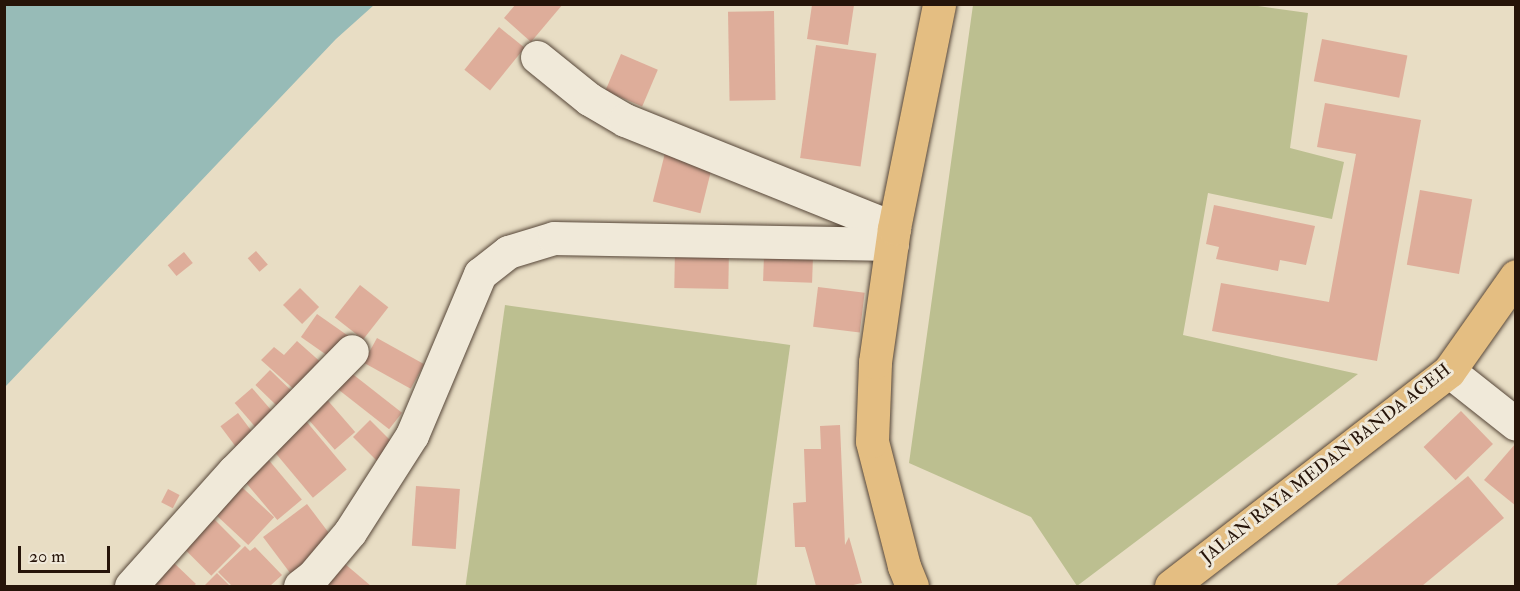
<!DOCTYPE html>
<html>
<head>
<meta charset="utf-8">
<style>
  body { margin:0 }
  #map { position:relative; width:1520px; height:591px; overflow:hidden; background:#e8ddc4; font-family:"IM FELL Double Pica",serif }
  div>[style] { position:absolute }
  .green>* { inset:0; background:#bcbf90; transform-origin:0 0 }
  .water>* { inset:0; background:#97bbb7 }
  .building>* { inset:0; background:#dead9a; transform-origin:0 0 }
  .roads { filter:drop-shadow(0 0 2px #564638) drop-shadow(0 0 2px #564638) }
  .minor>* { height:33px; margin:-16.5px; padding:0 16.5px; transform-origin:16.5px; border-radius:16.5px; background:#f0e9d9 }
  .trunk>* { height:33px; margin:-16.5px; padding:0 16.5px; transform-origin:16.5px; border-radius:16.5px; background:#e4be82 }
  span { translate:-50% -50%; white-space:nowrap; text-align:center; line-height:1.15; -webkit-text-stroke:6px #f0e9d9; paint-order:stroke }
  .street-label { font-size:18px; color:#261409 }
  .frame { position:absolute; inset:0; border:6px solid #261409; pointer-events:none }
  .scale { position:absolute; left:18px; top:546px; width:92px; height:27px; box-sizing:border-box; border:3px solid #261409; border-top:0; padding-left:8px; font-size:18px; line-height:21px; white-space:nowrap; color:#261409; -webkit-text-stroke:4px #f0e9d9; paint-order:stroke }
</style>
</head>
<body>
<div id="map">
  <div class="green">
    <div style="clip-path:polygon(1251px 5px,1308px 13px,1290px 148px,1344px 162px,1332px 219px,1208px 193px,1183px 335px,1358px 374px,1077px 586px,1031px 517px,909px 463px,973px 5px)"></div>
    <div style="left:505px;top:305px;width:288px;height:284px;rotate:8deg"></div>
  </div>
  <div class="water">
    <div style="clip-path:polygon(5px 4px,374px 5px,336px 39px,5px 387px)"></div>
  </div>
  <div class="building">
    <div style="clip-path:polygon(516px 4px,563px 4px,531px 42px,504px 18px)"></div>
    <div style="clip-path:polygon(812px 5px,854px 5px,848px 45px,807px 39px)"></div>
    <div style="left:774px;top:11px;width:89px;height:46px;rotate:89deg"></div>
    <div style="left:499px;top:27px;width:33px;height:55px;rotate:39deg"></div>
    <div style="left:1322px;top:39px;width:87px;height:43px;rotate:11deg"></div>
    <div style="left:816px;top:45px;width:61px;height:114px;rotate:8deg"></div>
    <div style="left:621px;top:54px;width:40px;height:40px;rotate:23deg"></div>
    <div style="clip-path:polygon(1325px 103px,1421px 120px,1377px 361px,1212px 331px,1221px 283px,1329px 302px,1356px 154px,1317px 147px)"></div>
    <div style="left:665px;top:153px;width:49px;height:50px;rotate:14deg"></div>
    <div style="left:1420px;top:190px;width:53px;height:76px;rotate:10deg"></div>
    <div style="clip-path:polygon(1214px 205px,1315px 226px,1306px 265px,1280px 260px,1278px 271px,1216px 259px,1219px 247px,1206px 244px)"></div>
    <div style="left:675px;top:248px;width:54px;height:40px;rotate:1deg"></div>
    <div style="left:256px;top:251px;width:18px;height:11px;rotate:49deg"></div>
    <div style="left:184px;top:252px;width:14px;height:21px;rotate:51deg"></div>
    <div style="left:764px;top:255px;width:49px;height:26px;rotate:2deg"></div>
    <div style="left:360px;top:285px;width:36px;height:41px;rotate:38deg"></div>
    <div style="left:818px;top:287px;width:47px;height:40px;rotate:7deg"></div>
    <div style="left:300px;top:288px;width:27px;height:24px;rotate:45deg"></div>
    <div style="left:317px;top:314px;width:44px;height:28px;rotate:35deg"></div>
    <div style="left:377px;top:338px;width:54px;height:28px;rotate:29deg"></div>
    <div style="clip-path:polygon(297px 341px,324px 365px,298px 393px,261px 360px,274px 347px,284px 355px)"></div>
    <div style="left:270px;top:370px;width:33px;height:21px;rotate:44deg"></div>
    <div style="left:350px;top:372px;width:66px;height:21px;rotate:38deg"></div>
    <div style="left:252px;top:388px;width:35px;height:23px;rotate:49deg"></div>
    <div style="left:323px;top:395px;width:49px;height:27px;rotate:49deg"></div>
    <div style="left:1461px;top:411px;width:46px;height:52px;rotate:46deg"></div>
    <div style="left:238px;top:413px;width:30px;height:22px;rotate:53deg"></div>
    <div style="left:301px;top:415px;width:71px;height:44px;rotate:50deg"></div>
    <div style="left:370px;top:420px;width:34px;height:24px;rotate:45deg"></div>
    <div style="clip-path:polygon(840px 425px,845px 545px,849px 537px,862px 583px,849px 586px,816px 586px,805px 547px,795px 547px,793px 503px,806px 502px,804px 449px,821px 449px,820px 426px)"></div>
    <div style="clip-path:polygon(1516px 443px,1516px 506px,1484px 480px)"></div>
    <div style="left:262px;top:452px;width:62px;height:32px;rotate:50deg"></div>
    <div style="clip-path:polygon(1468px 476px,1504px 518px,1422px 586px,1335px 586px)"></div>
    <div style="left:231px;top:477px;width:59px;height:38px;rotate:43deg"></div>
    <div style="left:416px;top:486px;width:44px;height:60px;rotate:4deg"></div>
    <div style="left:168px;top:489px;width:13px;height:15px;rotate:27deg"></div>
    <div style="left:307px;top:504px;width:48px;height:55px;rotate:53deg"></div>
    <div style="left:207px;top:512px;width:48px;height:42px;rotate:45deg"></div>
    <div style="clip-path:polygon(245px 546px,250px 551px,255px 547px,282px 575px,270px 586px,232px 586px,218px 572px)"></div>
    <div style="clip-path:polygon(338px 558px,371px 586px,312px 586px)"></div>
    <div style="clip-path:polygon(174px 563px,196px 584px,193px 586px,150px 586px)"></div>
    <div style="clip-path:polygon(217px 573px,230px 586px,204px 586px)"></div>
  </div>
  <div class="roads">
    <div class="minor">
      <div style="left:537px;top:57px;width:67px;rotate:38.9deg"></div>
      <div style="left:589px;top:99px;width:42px;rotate:30.3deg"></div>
      <div style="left:625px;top:120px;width:290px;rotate:21.9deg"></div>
      <div style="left:1449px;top:371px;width:85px;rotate:38.3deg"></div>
      <div style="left:131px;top:586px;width:154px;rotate:-48.2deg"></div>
      <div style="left:234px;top:471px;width:168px;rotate:-45.5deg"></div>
      <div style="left:300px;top:586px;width:16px;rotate:-38deg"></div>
      <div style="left:313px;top:576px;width:57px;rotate:-49.9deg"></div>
      <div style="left:350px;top:532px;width:115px;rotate:-57.4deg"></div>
      <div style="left:412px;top:435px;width:175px;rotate:-67.1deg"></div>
      <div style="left:480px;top:274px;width:36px;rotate:-38deg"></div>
      <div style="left:508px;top:252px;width:48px;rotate:-16.9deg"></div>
      <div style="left:554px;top:238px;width:338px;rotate:1deg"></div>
    </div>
    <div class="trunk">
      <div style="left:912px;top:586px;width:22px;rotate:-112deg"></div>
      <div style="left:904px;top:566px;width:129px;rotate:-104.4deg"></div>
      <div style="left:872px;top:441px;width:79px;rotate:-87.8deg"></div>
      <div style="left:875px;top:362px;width:135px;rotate:-81.9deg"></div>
      <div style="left:894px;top:228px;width:228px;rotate:-78.6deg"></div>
      <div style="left:1171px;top:586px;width:351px;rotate:-37.7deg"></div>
      <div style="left:1449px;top:371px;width:116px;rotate:-54.8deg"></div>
    </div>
  </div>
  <div class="street-label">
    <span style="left:1326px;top:464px;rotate:-38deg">JALAN RAYA MEDAN BANDA ACEH</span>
  </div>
  <div class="frame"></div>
  <div class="scale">20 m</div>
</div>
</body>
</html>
